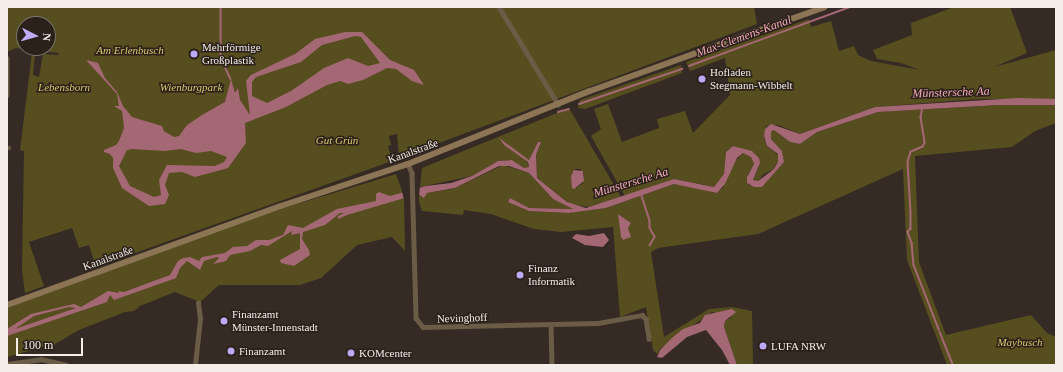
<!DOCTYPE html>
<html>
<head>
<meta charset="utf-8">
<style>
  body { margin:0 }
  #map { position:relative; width:1063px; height:372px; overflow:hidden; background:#352a24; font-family:"Times New Roman",serif }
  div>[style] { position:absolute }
  .green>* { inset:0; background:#564e1e }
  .water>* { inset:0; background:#a46774 }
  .pier>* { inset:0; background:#352a24 }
  .stream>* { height:1.5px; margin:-0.75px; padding:0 0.75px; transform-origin:0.75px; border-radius:0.75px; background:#a46774 }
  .minor>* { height:4.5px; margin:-2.25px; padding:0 2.25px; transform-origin:2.25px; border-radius:2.25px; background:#6a5c47 }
  .secondary>* { height:6px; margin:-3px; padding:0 3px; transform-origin:3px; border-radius:3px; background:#8c7555 }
  .dots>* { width:11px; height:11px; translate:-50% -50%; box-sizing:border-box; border:2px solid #2b211a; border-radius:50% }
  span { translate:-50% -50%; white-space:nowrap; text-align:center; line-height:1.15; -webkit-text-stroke:3px #2b211a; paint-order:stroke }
  .poi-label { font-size:11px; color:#f4ede8 }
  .left { translate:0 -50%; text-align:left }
  .park-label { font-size:11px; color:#d8c971; font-style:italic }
  .street-label { font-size:11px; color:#f4ede8 }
  .water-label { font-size:12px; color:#f6acbb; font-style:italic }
  .frame { position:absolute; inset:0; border:8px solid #f4ede8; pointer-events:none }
  .north { position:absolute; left:16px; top:16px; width:40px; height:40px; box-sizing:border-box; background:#2b211a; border:1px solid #7b736c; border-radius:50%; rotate:96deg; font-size:11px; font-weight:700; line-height:16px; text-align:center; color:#f4ede8 }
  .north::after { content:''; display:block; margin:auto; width:14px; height:18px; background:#bcaaf5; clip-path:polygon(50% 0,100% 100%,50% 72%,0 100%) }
  .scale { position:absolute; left:16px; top:338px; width:67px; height:18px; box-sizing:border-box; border:2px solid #f4ede8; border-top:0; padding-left:5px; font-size:12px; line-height:14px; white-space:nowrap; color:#f4ede8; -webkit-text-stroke:3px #2b211a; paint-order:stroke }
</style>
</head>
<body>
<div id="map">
  <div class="green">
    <div style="clip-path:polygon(evenodd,7px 7px,754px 7px,757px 24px,399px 158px,397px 134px,389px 136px,391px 145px,388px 146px,392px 161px,96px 267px,89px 245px,79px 248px,72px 228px,29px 242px,44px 286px,25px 293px,22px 270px,24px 151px,20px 150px,32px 53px,35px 54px,33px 75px,39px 77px,43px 54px,58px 55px,59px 53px,16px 48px,7px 52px,7px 7px,24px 24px,48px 24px,48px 48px,24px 48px,24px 24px)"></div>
    <div style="clip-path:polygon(954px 7px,1010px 7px,1027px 53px,994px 67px,1056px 50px,1056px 99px,978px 99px,875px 107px,800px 134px,778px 125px,770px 125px,766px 127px,764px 138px,767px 146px,778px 155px,778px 162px,774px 169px,764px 174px,758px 181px,753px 180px,759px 167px,759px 158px,753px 152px,733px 146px,726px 152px,724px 174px,715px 187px,674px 179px,625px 196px,591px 136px,601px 129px,594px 109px,608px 104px,622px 142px,659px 128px,657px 119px,685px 111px,693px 133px,730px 95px,725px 58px,690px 71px,686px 62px,809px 19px,811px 27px,831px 21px,839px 51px,854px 46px,858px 55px,871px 61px,920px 70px,901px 63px,877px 59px,873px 50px,912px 35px,911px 23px)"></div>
    <div style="clip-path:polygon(681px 65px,682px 73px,585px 109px,578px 108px,580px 100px)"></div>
    <div style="clip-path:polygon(evenodd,998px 105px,1056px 105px,1056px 123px,1035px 131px,1012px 147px,915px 156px,919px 262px,946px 335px,1031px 315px,1047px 333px,1056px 337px,1056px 365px,947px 365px,907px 260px,903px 169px,758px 234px,658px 248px,651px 252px,664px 337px,709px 309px,732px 307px,752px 311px,753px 365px,737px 365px,724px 327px,725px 321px,732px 317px,712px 312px,660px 349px,657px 354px,653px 350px,646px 307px,620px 317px,613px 227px,561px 232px,534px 229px,491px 214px,464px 210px,463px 215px,422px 211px,419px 202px,419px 194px,423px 196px,427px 193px,453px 189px,503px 165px,529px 173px,553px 199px,573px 209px,529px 208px,510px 198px,508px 202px,529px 211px,569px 213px,606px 208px,674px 184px,693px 186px,715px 193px,723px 188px,731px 166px,743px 153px,751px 157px,754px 164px,748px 174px,749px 185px,762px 187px,784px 162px,782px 151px,771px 139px,771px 132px,774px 130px,790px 142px,800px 144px,817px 132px,878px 112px,998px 105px,618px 214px,631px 223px,628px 228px,630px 237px,623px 240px,618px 214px)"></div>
    <div style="clip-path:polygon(evenodd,569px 108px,621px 197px,589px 207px,570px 204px,537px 178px,536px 155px,540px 146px,538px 142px,529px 160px,498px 139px,527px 161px,529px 167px,524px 168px,512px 160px,498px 161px,472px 176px,420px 187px,422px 168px,569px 108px,575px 169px,580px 169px,584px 173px,583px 183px,576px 188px,571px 176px,575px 169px)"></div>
    <div style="clip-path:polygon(396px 174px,404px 196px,405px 251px,392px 237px,357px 245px,321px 278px,300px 285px,219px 285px,200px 302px,175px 292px,140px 306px,134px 311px,125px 312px,79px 330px,55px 344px,7px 357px,7px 308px,268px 213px)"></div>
  </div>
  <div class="water">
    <div style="clip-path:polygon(evenodd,345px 32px,362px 32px,390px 60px,414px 70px,424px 85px,412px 81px,396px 69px,387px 68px,363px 80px,348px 84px,340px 81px,327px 85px,286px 107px,245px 123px,246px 143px,228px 168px,195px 177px,182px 172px,169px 173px,165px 185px,169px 195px,165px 204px,149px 206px,122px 188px,113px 168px,113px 158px,110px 154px,104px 152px,104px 150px,116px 145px,119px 141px,124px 128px,122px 111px,114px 106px,119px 106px,117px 94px,86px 60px,98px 63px,105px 78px,117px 92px,123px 106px,132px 117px,162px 126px,164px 131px,174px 137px,179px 136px,187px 125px,202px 115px,225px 102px,231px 79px,235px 93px,238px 88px,240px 100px,250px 115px,246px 81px,251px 75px,295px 54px,315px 39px,345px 32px,355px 36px,361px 37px,380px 63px,368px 66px,348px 58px,324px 68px,291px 91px,267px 103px,252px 96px,252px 82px,256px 77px,301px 62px,322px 45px,355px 36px,345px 32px,132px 149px,165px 151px,181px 149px,196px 153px,211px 151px,227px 157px,224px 162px,215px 166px,167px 165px,159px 180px,161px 195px,154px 197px,130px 186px,119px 166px,127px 150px,132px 149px)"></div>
    <div style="clip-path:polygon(evenodd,1019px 98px,1056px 99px,1056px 105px,998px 105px,878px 112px,817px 132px,800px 144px,790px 142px,774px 130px,771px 132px,771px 139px,782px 151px,784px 162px,762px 187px,754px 187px,747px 183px,747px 177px,754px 164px,751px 157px,743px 153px,737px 158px,725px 184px,717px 193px,674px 184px,606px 208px,569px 213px,529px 211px,508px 202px,510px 198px,529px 208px,573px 209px,553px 199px,529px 173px,509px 166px,499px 166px,455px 188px,427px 193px,424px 198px,418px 194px,347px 215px,338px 219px,338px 216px,344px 213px,340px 213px,325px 225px,303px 232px,302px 239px,309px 250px,310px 255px,294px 266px,281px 263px,280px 260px,300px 249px,300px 233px,291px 235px,292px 231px,268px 246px,261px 245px,250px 251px,230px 255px,226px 261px,213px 264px,219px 258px,217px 257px,204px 261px,200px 270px,187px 261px,180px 268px,176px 278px,114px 300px,110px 295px,107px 302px,7px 336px,7px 329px,31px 314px,74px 304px,81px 307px,108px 291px,119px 293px,118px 291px,124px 292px,170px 275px,178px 261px,183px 258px,190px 257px,199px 261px,202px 257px,225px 253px,233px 247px,247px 246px,256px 240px,269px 240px,283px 235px,288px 225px,303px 228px,337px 209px,376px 201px,376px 194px,379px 192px,390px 196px,426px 186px,451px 183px,472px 176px,498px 161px,512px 160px,524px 168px,529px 167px,528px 162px,504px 145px,499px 138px,529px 160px,538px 142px,541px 142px,536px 155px,537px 178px,567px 202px,586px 208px,674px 179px,714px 187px,724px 174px,726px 152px,733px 146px,752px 151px,759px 158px,760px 163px,753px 180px,758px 181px,774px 169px,778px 162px,778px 154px,767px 146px,764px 136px,765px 129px,771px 124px,800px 134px,875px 107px,1019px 98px,69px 307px,76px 308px,15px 329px,34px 316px,69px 307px)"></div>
    <div style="clip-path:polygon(574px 170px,583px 171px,584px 181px,574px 189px,572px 188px,571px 176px)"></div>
    <div style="clip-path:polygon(618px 214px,631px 223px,628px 228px,631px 237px,623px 240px,621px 237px)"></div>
    <div style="clip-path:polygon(604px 233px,609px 240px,603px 247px,585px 245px,572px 238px,576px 234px,589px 236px)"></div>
    <div style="clip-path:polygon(732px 309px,736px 312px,725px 321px,724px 327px,737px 365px,730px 365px,722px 350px,706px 330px,687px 337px,662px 358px,657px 357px,660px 350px,672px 338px,683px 329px,700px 323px,705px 315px)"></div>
  </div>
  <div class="pier">
    <div style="clip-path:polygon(420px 185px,419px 196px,404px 200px,402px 191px)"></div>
  </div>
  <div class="stream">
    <div style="left:221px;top:7px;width:51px;rotate:90deg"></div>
    <div style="left:221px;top:58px;width:23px;rotate:65deg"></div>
    <div style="left:689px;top:66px;width:171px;rotate:-20.1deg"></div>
    <div style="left:579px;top:104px;width:109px;rotate:-18.8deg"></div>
    <div style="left:923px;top:107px;width:10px;rotate:101deg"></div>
    <div style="left:921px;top:117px;width:26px;rotate:81deg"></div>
    <div style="left:925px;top:143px;width:4px;rotate:117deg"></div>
    <div style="left:923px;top:147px;width:13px;rotate:157deg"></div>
    <div style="left:911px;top:152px;width:10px;rotate:107deg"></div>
    <div style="left:908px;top:162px;width:50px;rotate:86.6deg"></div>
    <div style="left:911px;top:212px;width:17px;rotate:90deg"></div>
    <div style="left:911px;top:229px;width:4px;rotate:135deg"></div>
    <div style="left:908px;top:232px;width:12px;rotate:70deg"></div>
    <div style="left:912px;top:243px;width:22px;rotate:85deg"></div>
    <div style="left:914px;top:265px;width:69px;rotate:68.7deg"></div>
    <div style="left:558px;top:112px;width:11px;rotate:-15deg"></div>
    <div style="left:641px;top:193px;width:29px;rotate:72deg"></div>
    <div style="left:650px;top:221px;width:7px;rotate:90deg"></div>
    <div style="left:650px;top:228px;width:10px;rotate:61deg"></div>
    <div style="left:655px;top:237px;width:10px;rotate:119deg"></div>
    <div style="left:940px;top:332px;width:35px;rotate:68deg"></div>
  </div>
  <div class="minor">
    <div style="left:499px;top:7px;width:114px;rotate:58.7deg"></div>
    <div style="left:7px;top:58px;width:37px;rotate:90deg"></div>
    <div style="left:7px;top:148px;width:2px"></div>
    <div style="left:408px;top:164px;width:10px;rotate:66deg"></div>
    <div style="left:412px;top:173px;width:145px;rotate:88.4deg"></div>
    <div style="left:416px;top:318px;width:11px;rotate:52deg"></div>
    <div style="left:423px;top:327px;width:175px;rotate:-1.3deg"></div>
    <div style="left:598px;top:323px;width:45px;rotate:-10.3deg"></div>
    <div style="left:642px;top:315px;width:6px;rotate:45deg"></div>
    <div style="left:646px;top:319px;width:20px;rotate:81deg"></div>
    <div style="left:551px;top:324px;width:41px;rotate:88.6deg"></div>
    <div style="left:7px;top:364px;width:34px;rotate:-8deg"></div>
    <div style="left:41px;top:359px;width:26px;rotate:13deg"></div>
    <div style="left:195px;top:365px;width:46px;rotate:-83.8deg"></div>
    <div style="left:200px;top:319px;width:16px;rotate:-97deg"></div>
  </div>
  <div class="secondary">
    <div style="left:7px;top:305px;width:291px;rotate:-19.9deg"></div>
    <div style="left:281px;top:206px;width:134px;rotate:-18.3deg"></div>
    <div style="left:408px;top:164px;width:196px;rotate:-21.9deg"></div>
    <div style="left:590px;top:91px;width:249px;rotate:-19.7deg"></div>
  </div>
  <div class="dots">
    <div style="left:194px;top:54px;background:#bcaaf5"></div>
    <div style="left:702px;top:79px;background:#bcaaf5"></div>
    <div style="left:520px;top:275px;background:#bcaaf5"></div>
    <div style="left:224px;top:321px;background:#bcaaf5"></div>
    <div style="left:763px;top:346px;background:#bcaaf5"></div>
    <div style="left:231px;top:351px;background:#bcaaf5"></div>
    <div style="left:351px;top:353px;background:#bcaaf5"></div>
  </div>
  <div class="poi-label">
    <span class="left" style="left:202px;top:54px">Mehrförmige<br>Großplastik</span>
    <span class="left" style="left:710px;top:79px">Hofladen<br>Stegmann-Wibbelt</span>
    <span class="left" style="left:528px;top:275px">Finanz<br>Informatik</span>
    <span class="left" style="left:232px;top:321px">Finanzamt<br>Münster-Innenstadt</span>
    <span class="left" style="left:771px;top:346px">LUFA NRW</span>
    <span class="left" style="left:239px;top:351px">Finanzamt</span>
    <span class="left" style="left:359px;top:353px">KOMcenter</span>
  </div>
  <div class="park-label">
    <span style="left:130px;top:50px">Am Erlenbusch</span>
    <span style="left:64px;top:87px">Lebensborn</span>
    <span style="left:191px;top:87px">Wienburgpark</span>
    <span style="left:337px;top:140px">Gut Grün</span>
    <span style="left:1020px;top:342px">Maybusch</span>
  </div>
  <div class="street-label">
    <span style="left:413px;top:151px;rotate:-20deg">Kanalstraße</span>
    <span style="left:108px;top:258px;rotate:-20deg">Kanalstraße</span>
    <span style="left:462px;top:318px;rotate:-2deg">Nevinghoff</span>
  </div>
  <div class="water-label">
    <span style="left:744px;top:37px;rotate:-20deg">Max-Clemens-Kanal</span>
    <span style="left:951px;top:93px;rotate:-2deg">Münstersche Aa</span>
    <span style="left:631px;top:183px;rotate:-17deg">Münstersche Aa</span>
  </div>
  <div class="frame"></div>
  <div class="north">N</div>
  <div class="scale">100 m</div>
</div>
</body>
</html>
